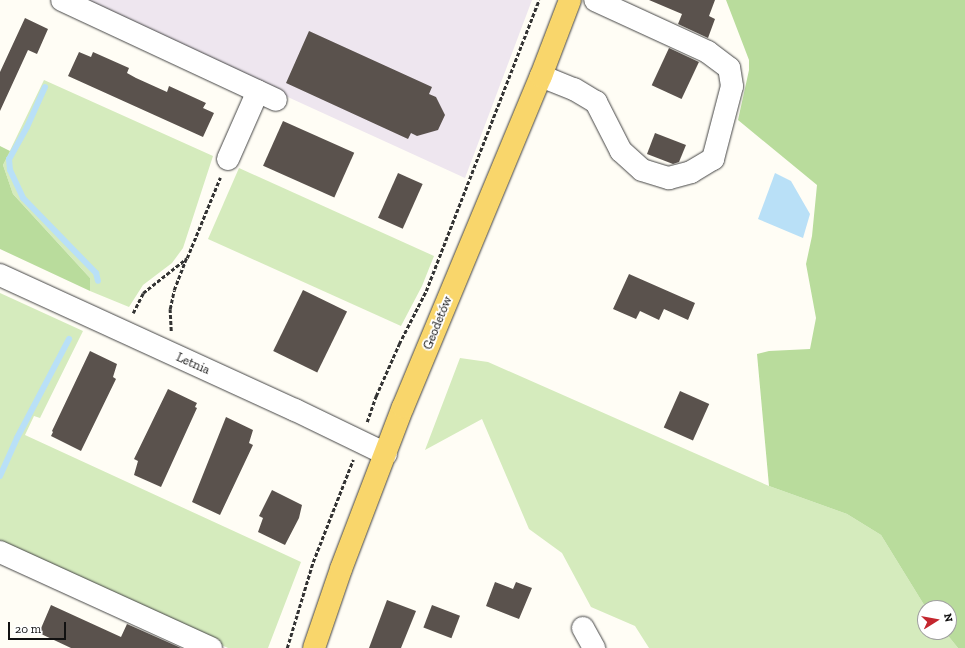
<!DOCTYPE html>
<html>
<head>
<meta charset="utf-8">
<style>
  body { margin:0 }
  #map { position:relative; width:965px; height:648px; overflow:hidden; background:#fffdf5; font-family:"Zilla Slab",serif }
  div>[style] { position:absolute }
  .industrial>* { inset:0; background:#eee6ef }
  .green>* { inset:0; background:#d5ebbd }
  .forest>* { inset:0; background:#b9dc9c }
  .water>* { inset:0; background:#b9e0f7 }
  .stream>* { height:6px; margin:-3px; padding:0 3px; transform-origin:3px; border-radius:3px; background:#b9e0f7 }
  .building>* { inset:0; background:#5a524d; transform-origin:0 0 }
  .path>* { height:2.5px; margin-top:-1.25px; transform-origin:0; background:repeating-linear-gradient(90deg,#333 0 4px,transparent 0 6px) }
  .roads { filter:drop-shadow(0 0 1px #444) drop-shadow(0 0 1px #444) }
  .minor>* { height:22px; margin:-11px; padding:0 11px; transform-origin:11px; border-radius:11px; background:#fff }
  .major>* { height:22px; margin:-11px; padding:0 11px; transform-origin:11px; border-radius:11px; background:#f9d66b }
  span { translate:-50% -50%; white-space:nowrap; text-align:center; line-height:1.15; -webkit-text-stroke:4px #fff; paint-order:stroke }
  .street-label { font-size:13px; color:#111 }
  .north { position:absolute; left:917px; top:600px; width:40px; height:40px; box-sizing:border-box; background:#fff; border:1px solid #a0a0a0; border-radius:50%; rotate:79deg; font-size:11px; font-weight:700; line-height:16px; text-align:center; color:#111 }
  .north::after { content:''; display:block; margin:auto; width:14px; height:18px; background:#c4262e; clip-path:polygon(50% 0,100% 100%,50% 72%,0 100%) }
  .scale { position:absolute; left:8px; top:622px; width:58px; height:18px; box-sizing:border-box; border:2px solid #111; border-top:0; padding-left:5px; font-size:12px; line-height:14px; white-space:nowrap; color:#111; -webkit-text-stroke:3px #fff; paint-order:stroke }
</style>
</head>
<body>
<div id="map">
  <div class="industrial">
    <div style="clip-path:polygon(87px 0,532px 0,465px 178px,279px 93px)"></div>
  </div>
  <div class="green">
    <div style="clip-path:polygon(44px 80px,213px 156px,183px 248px,172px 263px,143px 285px,129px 307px,90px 291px,90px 278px,13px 194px,3px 165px)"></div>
    <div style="clip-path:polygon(239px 168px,434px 256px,422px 286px,401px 326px,208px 239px)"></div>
    <div style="clip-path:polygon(0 293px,83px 331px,40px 418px,34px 416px,25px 435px,301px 562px,268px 648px,228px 648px,0 544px)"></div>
    <div style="clip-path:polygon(460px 358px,488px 362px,769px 486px,847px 514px,881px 535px,926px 608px,925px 608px,925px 632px,945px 632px,958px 648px,649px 648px,635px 626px,591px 607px,562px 553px,529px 529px,482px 419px,425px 450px)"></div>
  </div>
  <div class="forest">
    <div style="clip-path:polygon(726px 0,965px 0,965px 648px,958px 648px,945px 632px,949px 632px,949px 608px,926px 608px,881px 535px,847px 514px,769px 486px,757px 354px,769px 351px,810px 349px,816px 318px,806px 264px,812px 236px,817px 185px,738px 120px,749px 70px,749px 60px)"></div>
    <div style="clip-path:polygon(0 146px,10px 151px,3px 165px,13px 194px,90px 278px,90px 291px,0 249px)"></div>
  </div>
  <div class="water">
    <div style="clip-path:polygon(775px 173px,791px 181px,810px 214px,803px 238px,758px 219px)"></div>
  </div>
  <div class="stream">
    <div style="left:45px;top:87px;width:44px;rotate:114.2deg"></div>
    <div style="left:27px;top:127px;width:37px;rotate:119deg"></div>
    <div style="left:9px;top:159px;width:11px;rotate:85deg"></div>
    <div style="left:10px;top:170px;width:31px;rotate:65deg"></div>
    <div style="left:23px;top:198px;width:105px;rotate:45.8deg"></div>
    <div style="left:96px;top:273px;width:8px;rotate:76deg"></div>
    <div style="left:0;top:476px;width:42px;rotate:-65.9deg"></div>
    <div style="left:17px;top:438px;width:112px;rotate:-62.3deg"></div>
  </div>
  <div class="building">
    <div style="clip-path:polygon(649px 0,715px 0,709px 16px,715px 19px,708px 38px,678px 24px,682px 14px)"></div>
    <div style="clip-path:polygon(25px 18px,48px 29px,37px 54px,28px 50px,0 111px,0 72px)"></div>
    <div style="clip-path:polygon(309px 31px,432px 87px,429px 94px,436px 97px,445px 115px,438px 130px,417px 136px,411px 133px,408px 139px,286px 83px)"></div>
    <div style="left:669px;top:48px;width:33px;height:41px;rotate:25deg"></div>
    <div style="clip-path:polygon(79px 52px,91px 57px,93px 52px,129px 68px,127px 73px,136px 78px,167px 92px,169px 86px,206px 103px,203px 108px,214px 113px,203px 137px,68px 76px)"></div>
    <div style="left:283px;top:121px;width:78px;height:49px;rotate:24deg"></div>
    <div style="clip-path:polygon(655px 133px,686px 145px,679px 162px,673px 164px,647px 154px)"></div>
    <div style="left:398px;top:173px;width:27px;height:49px;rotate:24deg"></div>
    <div style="clip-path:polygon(629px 274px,695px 303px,688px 320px,664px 309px,659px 320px,640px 311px,636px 319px,613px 309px)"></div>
    <div style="left:303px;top:290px;width:49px;height:68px;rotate:26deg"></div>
    <div style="clip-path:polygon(90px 351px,117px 364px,113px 377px,116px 379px,81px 451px,51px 436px,53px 432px,52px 431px)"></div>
    <div style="clip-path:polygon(168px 389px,197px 403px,195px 407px,197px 408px,161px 487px,134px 475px,138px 461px,134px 459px)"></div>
    <div style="left:680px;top:391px;width:32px;height:40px;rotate:24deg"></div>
    <div style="clip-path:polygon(226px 417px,253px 430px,249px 443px,253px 445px,220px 515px,192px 502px)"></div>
    <div style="clip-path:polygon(272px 490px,302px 505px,299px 518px,285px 545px,258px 532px,263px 518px,259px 516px)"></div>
    <div style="clip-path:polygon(495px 582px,513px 589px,516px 582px,532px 588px,519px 619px,486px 606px)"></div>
    <div style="clip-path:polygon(387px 600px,416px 611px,401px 648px,369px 648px)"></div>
    <div style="clip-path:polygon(51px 605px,121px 637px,127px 624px,181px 648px,71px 648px,39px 633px)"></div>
    <div style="left:432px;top:605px;width:30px;height:24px;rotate:21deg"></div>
  </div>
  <div class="path">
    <div style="left:133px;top:313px;width:22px;rotate:-63deg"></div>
    <div style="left:143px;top:293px;width:56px;rotate:-38.5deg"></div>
    <div style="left:187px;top:258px;width:87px;rotate:-67.6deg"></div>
    <div style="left:171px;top:331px;width:22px;rotate:-93deg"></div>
    <div style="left:170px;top:309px;width:19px;rotate:-78deg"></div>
    <div style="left:174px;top:290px;width:33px;rotate:-69deg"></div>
    <div style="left:367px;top:422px;width:28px;rotate:-71deg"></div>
    <div style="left:376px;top:396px;width:57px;rotate:-66.1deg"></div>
    <div style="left:399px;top:344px;width:59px;rotate:-63deg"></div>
    <div style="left:426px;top:291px;width:312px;rotate:-68.8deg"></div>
    <div style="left:287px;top:648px;width:90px;rotate:-73.2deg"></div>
    <div style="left:313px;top:562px;width:110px;rotate:-68.6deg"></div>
  </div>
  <div class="roads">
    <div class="minor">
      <div style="left:62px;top:0;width:236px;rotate:25deg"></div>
      <div style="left:541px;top:76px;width:35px;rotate:22deg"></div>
      <div style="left:574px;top:89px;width:26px;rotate:31deg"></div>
      <div style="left:596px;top:102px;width:55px;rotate:63deg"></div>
      <div style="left:621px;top:151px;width:28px;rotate:42deg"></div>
      <div style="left:642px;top:170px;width:28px;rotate:17deg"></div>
      <div style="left:669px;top:178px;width:23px;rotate:-15deg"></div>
      <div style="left:691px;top:172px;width:26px;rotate:-31deg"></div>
      <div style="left:713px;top:159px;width:75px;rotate:-75.4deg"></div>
      <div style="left:732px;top:86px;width:18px;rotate:-99deg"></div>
      <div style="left:729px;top:68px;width:26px;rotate:-143deg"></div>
      <div style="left:708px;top:52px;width:124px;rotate:-155.3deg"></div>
      <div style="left:228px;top:159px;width:74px;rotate:-66.2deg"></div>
      <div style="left:0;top:275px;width:324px;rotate:24.6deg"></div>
      <div style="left:295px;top:410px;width:101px;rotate:25.8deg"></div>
      <div style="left:0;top:552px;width:232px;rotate:24.5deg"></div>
      <div style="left:583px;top:628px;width:23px;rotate:61deg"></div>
    </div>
    <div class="major">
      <div style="left:314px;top:648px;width:83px;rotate:-71.1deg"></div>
      <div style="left:341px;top:569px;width:173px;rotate:-69.1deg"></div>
      <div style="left:403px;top:407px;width:359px;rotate:-67.4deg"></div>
      <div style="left:541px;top:76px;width:81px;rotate:-69.1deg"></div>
    </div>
  </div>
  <div class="street-label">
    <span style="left:438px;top:323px;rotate:-68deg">Geodetów</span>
    <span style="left:193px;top:364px;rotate:24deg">Letnia</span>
  </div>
  <div class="north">N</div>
  <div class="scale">20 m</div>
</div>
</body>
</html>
